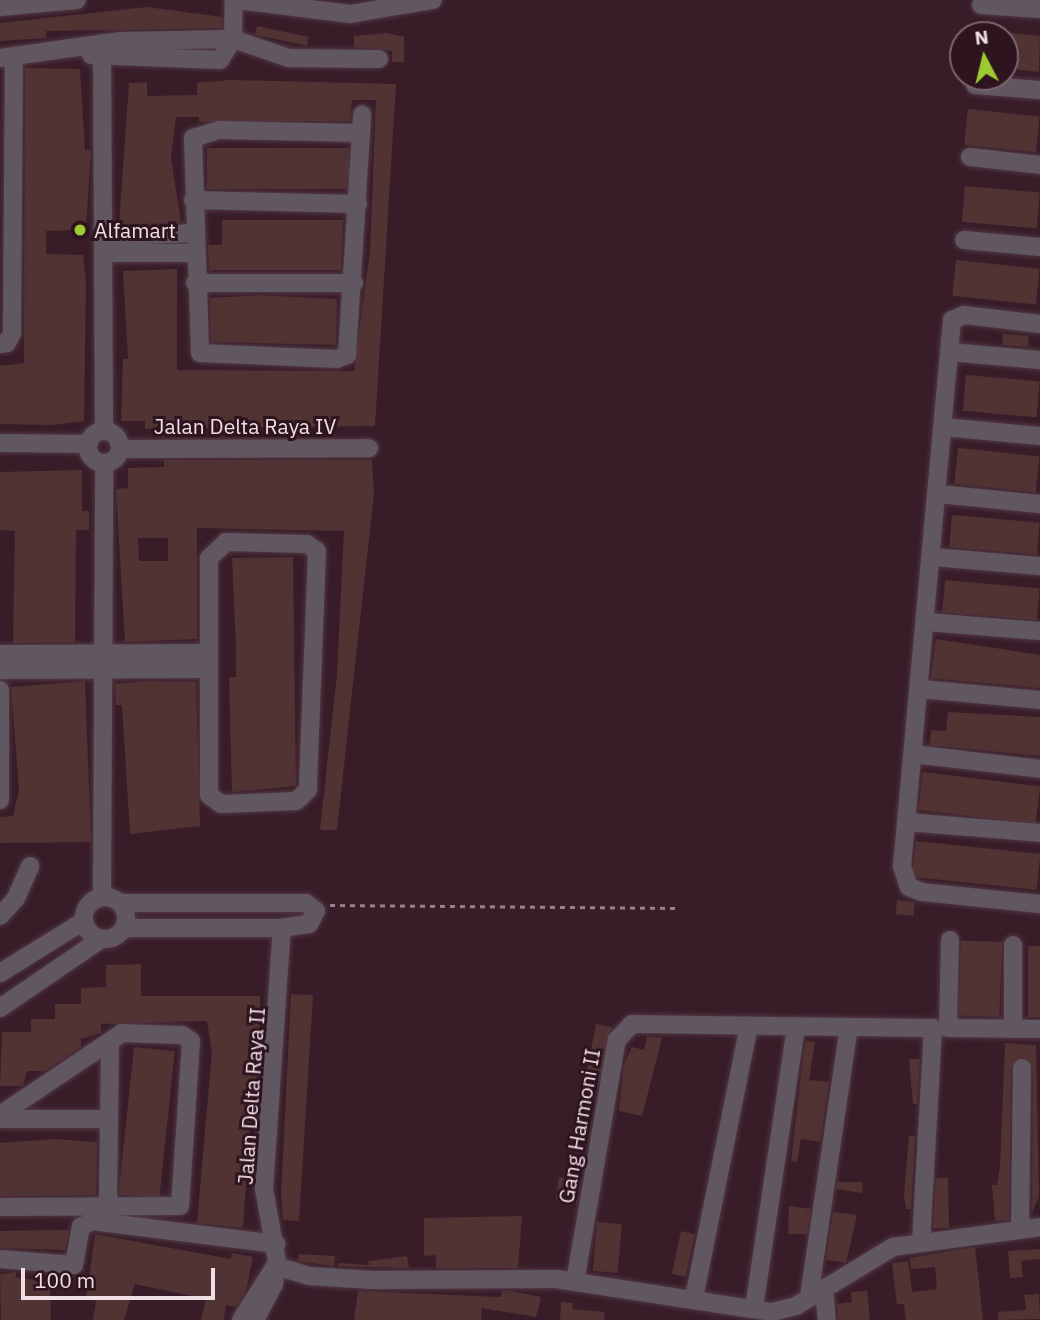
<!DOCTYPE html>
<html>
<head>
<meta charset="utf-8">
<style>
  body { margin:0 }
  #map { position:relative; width:1040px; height:1320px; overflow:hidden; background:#381d29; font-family:"IBM Plex Sans",sans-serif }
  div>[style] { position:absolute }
  .building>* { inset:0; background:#513333; transform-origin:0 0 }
  .path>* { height:2.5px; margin-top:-1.25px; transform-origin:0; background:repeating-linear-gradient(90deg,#97818a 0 5px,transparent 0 10px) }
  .roads { filter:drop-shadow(0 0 2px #523843) drop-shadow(0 0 2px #523843) }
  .minor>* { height:18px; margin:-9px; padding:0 9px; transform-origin:9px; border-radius:9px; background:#615761 }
  .minor>.ring { margin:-9px; padding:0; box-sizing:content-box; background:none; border:18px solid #615761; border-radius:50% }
  .dots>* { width:19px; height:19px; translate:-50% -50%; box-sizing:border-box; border:4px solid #2d141f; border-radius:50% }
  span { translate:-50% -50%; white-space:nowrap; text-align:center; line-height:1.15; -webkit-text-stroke:6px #2d141f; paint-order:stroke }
  .poi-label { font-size:21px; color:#f0dee4 }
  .left { translate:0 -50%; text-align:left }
  .street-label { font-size:21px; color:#f0dee4 }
  .north { position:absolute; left:949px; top:21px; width:70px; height:70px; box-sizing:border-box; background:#2d141f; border:2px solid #7b656e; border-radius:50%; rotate:353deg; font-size:19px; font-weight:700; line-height:28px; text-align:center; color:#f0dee4 }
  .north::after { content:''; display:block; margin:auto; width:24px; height:32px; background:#9dca31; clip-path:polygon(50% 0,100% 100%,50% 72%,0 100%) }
  .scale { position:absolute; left:21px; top:1268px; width:194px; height:32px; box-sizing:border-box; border:4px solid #f0dee4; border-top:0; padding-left:9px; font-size:21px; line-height:24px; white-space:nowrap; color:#f0dee4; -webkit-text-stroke:5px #2d141f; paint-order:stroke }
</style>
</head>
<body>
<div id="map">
  <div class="building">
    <div style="clip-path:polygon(147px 7px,222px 17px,222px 28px,46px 31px,46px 38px,0 41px,0 23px)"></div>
    <div style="left:257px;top:26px;width:53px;height:9px;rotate:12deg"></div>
    <div style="clip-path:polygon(1005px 32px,1040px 36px,1039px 72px,1005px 68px)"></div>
    <div style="clip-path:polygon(387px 33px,404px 37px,404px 62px,392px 62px,392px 51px,354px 47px,354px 36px)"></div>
    <div style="clip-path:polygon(25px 68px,80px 69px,85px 150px,91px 150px,86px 230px,46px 231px,46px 254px,83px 255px,86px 280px,84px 421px,52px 425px,0 424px,0 366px,24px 363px)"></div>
    <div style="clip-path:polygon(229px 80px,396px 84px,375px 426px,145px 429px,145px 421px,121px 421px,123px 359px,128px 359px,123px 271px,177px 269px,177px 370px,354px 371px,370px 251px,376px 100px,352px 100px,350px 121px,199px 122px,199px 117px,176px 117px,171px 158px,181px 222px,119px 225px,129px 83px,147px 82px,147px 96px,197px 95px,197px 83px)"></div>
    <div style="left:968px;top:109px;width:72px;height:36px;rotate:6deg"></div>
    <div style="left:207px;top:148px;width:142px;height:41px"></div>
    <div style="left:965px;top:186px;width:75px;height:36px;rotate:5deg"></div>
    <div style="clip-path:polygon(222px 220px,343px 220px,341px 270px,209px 270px,208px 245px,222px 245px)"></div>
    <div style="left:956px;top:260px;width:84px;height:36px;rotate:6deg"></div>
    <div style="clip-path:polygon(258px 295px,337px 299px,336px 345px,211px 342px,210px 298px)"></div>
    <div style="left:1003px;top:334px;width:26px;height:11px;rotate:4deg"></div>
    <div style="left:966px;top:375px;width:74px;height:36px;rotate:5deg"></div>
    <div style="left:958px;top:448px;width:82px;height:36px;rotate:6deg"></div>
    <div style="clip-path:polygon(evenodd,164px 460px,372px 460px,374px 493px,337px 830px,320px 830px,337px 674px,344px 531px,197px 528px,197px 639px,125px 642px,116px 489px,128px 488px,128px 468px,164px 467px,164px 460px,138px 538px,168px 538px,168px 561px,139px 561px,138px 538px)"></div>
    <div style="clip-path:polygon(82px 470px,82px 511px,89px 511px,89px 530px,76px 530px,75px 642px,13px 643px,15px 531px,0 530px,0 472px)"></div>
    <div style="left:952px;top:515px;width:88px;height:32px;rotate:5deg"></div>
    <div style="clip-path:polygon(293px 557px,296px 786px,232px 792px,229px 677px,236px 677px,236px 649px,232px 558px)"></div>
    <div style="left:945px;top:580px;width:95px;height:32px;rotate:5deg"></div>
    <div style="clip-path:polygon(936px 639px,1040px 655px,1040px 688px,931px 678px)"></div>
    <div style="clip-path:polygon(85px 681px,91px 842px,0 843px,0 817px,13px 816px,19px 790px,11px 687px)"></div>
    <div style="clip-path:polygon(144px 681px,196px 682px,200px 826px,130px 834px,122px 705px,116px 705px,115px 684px)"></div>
    <div style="clip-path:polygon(948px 712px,1040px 717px,1040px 756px,930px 745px,931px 730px,946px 731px)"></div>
    <div style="left:923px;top:772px;width:118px;height:38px;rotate:7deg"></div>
    <div style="left:916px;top:841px;width:125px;height:36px;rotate:6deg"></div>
    <div style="left:897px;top:900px;width:18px;height:14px;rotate:6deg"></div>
    <div style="left:1002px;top:942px;width:75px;height:41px;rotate:92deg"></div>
    <div style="left:1028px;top:946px;width:12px;height:71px"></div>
    <div style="clip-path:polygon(141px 964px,141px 996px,260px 996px,260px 1069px,251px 1109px,243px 1228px,197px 1223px,212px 1052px,207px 1021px,101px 1024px,101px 1033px,81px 1039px,81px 1047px,45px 1071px,27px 1071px,23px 1086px,0 1086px,2px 1032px,31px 1032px,31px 1019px,55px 1019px,55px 1004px,81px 1004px,81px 988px,106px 987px,106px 965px)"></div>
    <div style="clip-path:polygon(291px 994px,313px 995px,299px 1221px,283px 1220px,281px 1194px)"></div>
    <div style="left:596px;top:1024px;width:16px;height:59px;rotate:11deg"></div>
    <div style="clip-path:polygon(647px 1036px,662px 1038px,642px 1116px,619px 1111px,624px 1065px,632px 1047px,644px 1050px)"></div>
    <div style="clip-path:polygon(805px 1041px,815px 1042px,809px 1080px,829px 1082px,820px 1142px,801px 1139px,797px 1162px,791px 1161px)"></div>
    <div style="clip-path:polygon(1005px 1043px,1036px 1045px,1039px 1197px,1032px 1212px,1033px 1068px,1021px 1057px,1011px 1068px,1009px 1220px,995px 1221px,992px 1185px,997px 1185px,1000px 1167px)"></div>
    <div style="left:134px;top:1047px;width:41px;height:148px;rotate:6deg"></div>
    <div style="clip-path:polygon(909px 1059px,920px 1059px,917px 1104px,913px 1104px)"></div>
    <div style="clip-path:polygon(909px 1136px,915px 1136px,911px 1209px,906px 1209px,904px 1195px)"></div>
    <div style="clip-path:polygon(54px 1139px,97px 1142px,96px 1195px,0 1196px,0 1143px)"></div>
    <div style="left:559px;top:1177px;width:22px;height:23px;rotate:8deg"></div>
    <div style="clip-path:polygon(936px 1178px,948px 1178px,949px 1228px,933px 1228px)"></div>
    <div style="clip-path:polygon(838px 1182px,863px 1182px,862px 1193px,836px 1189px)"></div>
    <div style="clip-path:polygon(789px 1206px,811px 1209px,807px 1234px,788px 1234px)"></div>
    <div style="clip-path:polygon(833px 1212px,857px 1215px,846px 1263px,826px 1260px)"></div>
    <div style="clip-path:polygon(522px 1216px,518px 1268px,436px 1268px,436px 1255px,424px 1256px,424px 1218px)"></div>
    <div style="left:597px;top:1222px;width:25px;height:49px;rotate:5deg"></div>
    <div style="clip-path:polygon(57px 1230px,69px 1230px,65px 1250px,0 1248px,0 1231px)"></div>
    <div style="left:681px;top:1231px;width:14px;height:44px;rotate:12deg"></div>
    <div style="clip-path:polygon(95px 1234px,231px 1259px,232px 1253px,253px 1257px,246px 1291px,236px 1307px,226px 1305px,224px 1320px,201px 1320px,206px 1299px,135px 1284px,124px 1320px,93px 1320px,96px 1301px,86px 1299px)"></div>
    <div style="clip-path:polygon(975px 1247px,983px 1320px,906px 1320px,904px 1304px,897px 1304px,892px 1263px,908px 1261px,912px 1292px,937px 1289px,935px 1267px,911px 1269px,910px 1258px)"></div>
    <div style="clip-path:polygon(1040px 1249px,1040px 1259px,1021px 1261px,1023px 1277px,1010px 1278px,1008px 1251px)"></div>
    <div style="clip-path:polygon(299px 1254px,335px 1256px,334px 1266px,298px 1261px)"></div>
    <div style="clip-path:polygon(407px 1256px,409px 1268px,338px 1266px,339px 1263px,369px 1265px,368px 1261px)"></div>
    <div style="clip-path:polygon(16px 1272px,16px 1277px,50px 1283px,51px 1320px,1px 1320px,0 1274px)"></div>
    <div style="clip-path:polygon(358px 1291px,501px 1297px,502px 1291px,511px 1291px,541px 1297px,536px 1317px,482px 1308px,481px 1320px,354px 1320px)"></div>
    <div style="clip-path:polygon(867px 1291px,870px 1320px,838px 1320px,837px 1304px,852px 1302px,851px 1292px)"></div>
    <div style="clip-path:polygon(1039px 1294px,1040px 1319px,998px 1320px,998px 1312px,1026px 1310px,1024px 1295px)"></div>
    <div style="clip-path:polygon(561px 1302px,573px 1303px,572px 1309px,605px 1312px,604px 1320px,560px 1320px)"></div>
  </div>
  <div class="path">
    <div style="left:330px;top:905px;width:346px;rotate:0.5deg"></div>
  </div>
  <div class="roads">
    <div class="minor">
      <div style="left:238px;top:0;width:113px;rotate:7.1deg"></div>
      <div style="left:350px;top:14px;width:84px;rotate:-9.6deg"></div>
      <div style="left:981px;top:5px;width:59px;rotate:3.9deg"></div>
      <div style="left:0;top:7px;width:77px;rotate:-5.2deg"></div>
      <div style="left:102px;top:43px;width:387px;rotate:89.7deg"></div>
      <div style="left:91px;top:55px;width:129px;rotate:2.2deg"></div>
      <div style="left:220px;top:60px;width:25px;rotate:-58deg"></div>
      <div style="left:233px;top:39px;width:39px;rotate:-89deg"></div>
      <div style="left:0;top:58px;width:122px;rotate:-8deg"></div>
      <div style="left:121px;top:41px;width:112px;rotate:-1deg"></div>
      <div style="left:233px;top:39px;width:59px;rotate:18.7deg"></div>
      <div style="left:289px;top:58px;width:90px;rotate:0.6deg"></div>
      <div style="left:975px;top:85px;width:65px;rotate:4.4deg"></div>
      <div style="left:360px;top:133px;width:141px;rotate:-178.8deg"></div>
      <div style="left:219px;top:130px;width:27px;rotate:163deg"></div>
      <div style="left:193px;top:138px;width:215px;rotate:88.1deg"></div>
      <div style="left:200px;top:353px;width:137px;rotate:2.5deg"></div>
      <div style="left:337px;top:359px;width:11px;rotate:-22deg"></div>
      <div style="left:347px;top:355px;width:241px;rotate:-86.4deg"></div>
      <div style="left:970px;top:157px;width:70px;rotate:6.5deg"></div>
      <div style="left:193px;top:200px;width:165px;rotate:1.4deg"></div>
      <div style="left:103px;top:237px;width:91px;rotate:-2.5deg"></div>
      <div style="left:964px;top:240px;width:76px;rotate:5.3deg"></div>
      <div style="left:103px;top:253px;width:91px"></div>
      <div style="left:195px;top:283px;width:159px"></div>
      <div style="left:1040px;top:324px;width:77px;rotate:-173.2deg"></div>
      <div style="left:964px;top:315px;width:13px;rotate:157deg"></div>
      <div style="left:952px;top:320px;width:548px;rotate:95.23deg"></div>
      <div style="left:902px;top:866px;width:22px;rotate:72deg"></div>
      <div style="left:909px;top:887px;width:14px;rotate:21deg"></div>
      <div style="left:922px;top:892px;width:119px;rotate:5.8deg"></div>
      <div style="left:0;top:344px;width:7px;rotate:-8deg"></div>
      <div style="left:7px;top:343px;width:11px;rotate:-63deg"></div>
      <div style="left:12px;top:333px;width:276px;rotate:-89.6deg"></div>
      <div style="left:950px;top:352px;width:90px;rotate:5.1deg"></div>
      <div style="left:943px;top:427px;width:97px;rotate:5.3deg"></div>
      <div class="ring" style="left:88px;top:431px;width:14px;height:14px"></div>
      <div style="left:0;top:443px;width:88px;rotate:0.7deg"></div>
      <div style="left:121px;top:449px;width:248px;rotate:-0.2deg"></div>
      <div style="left:939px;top:494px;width:101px;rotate:5.7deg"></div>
      <div style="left:226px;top:542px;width:81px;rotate:1.4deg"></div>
      <div style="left:307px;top:544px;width:12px;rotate:35deg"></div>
      <div style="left:317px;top:551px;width:239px;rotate:92.2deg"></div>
      <div style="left:308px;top:790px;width:16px;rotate:137deg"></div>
      <div style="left:296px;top:801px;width:75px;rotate:177.7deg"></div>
      <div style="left:221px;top:804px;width:15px;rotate:-143deg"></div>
      <div style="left:209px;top:795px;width:237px;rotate:-90deg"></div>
      <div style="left:209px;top:558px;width:23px;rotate:-43deg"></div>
      <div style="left:933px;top:557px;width:107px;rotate:4.8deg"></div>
      <div style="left:927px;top:622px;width:113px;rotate:4.6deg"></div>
      <div style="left:0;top:654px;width:208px;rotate:-0.3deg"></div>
      <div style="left:0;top:670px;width:207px;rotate:-0.3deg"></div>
      <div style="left:921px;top:689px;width:120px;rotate:5.3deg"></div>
      <div style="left:0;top:690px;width:110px;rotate:90deg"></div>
      <div style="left:913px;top:754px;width:128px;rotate:6.7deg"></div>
      <div style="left:907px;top:822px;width:133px;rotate:4.7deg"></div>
      <div class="ring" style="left:84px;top:897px;width:24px;height:24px"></div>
      <div style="left:102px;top:897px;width:434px;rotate:-89.7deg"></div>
      <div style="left:121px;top:903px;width:185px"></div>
      <div style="left:306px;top:903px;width:13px;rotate:39deg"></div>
      <div style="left:316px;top:911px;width:15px;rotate:118deg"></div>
      <div style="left:309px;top:924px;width:27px;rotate:172deg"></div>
      <div style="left:282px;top:928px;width:158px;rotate:180deg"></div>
      <div style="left:0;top:916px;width:24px;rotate:-48deg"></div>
      <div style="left:16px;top:898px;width:35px;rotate:-66deg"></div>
      <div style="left:950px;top:940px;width:88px;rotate:91.3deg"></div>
      <div style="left:948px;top:1028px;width:92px;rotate:0.6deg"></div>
      <div style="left:1013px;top:945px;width:84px;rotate:90deg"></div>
      <div style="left:0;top:973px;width:99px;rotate:-31.8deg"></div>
      <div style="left:0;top:1008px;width:122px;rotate:-34.3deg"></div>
      <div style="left:0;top:1115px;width:147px;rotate:-33.9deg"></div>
      <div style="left:122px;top:1033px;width:60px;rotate:1.9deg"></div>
      <div style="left:182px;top:1035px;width:11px;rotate:34deg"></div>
      <div style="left:191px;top:1041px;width:165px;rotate:93.8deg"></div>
      <div style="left:180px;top:1206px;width:180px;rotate:179.7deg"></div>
      <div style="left:0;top:1119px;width:109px"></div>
      <div style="left:108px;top:1205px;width:160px;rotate:-89.3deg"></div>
      <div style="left:1020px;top:1229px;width:161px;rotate:-89.3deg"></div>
      <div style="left:0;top:1259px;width:74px;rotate:4.6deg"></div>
      <div style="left:74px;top:1265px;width:39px;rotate:-80deg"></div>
      <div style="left:81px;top:1227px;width:13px;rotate:-29deg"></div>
      <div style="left:92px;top:1221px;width:186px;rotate:7.1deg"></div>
      <div style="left:275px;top:1266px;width:35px;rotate:16deg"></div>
      <div style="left:309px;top:1276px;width:62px;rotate:3.7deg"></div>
      <div style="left:371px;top:1280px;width:185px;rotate:-0.3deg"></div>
      <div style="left:556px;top:1279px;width:219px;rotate:8.7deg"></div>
      <div style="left:772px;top:1312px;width:25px;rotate:-14deg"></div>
      <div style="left:796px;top:1306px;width:114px;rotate:-31.3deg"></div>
      <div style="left:893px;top:1247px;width:148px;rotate:-7.7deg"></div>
      <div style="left:575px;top:1282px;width:246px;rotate:-80.2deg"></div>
      <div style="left:617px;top:1040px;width:22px;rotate:-47deg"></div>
      <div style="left:632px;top:1024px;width:301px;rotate:0.8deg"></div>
      <div style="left:933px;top:1028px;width:212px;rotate:93.2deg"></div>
      <div style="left:824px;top:1288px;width:32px;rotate:85deg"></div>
      <div style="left:809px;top:1297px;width:273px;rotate:-81.6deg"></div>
      <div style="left:694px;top:1298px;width:278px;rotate:-78.6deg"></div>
      <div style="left:754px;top:1308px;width:284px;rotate:-81.5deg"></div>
      <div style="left:241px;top:1320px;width:64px;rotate:-57.8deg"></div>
      <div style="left:255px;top:1320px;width:41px;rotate:-62.2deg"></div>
      <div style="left:274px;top:1284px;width:23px;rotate:-83deg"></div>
      <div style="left:277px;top:1261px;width:73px;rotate:-100.2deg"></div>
      <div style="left:264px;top:1189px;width:262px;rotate:-86.1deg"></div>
    </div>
  </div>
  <div class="dots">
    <div style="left:80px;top:230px;background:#9dca31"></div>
  </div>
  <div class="poi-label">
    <span class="left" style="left:94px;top:230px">Alfamart</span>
  </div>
  <div class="street-label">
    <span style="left:245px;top:426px">Jalan Delta Raya IV</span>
    <span style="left:251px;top:1096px;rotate:-86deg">Jalan Delta Raya II</span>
    <span style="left:579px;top:1126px;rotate:-80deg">Gang Harmoni II</span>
  </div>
  <div class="north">N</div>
  <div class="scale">100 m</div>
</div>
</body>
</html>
